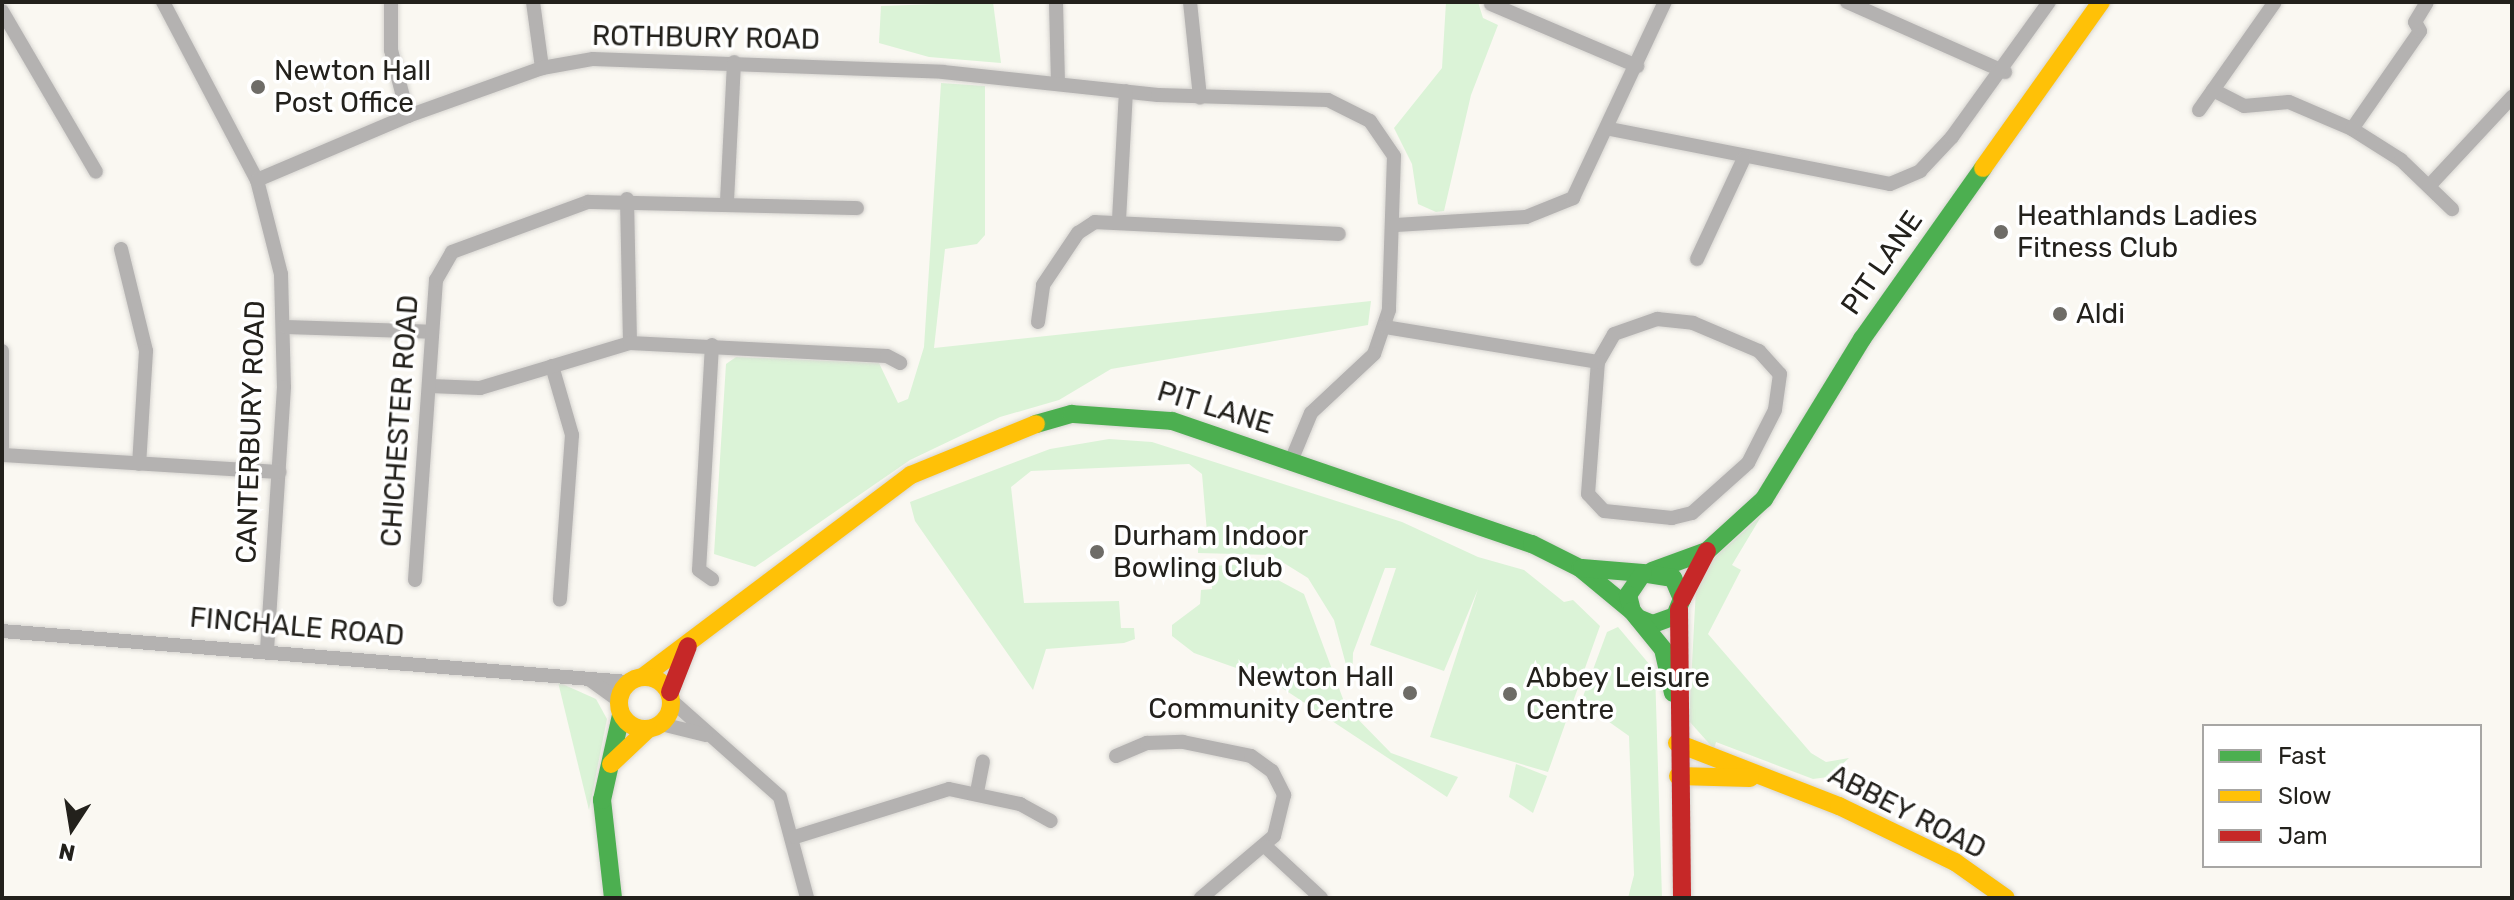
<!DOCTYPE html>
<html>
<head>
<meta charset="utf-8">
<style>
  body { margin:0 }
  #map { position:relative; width:2514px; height:900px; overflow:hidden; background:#faf8f2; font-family:Rubik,sans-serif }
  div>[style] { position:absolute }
  .green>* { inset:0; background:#dbf3d7 }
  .roads { filter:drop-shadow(0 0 2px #d7d5d1) drop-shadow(0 0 2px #d7d5d1) }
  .street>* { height:14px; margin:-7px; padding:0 7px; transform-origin:7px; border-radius:7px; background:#b4b2b1 }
  .fast>* { height:18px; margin:-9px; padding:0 9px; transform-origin:9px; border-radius:9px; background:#4caf50 }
  .slow>* { height:18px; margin:-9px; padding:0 9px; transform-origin:9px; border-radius:9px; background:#ffc107 }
  .slow>.ring { margin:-9px; padding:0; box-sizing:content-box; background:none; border:18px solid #ffc107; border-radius:50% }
  .jam>* { height:18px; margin:-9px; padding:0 9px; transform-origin:9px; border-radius:9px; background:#c62828 }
  .dots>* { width:22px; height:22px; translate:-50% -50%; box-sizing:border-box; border:4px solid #fff; border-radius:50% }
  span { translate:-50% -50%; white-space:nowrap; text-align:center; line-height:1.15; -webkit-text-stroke:7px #fff; paint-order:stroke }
  .street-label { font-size:28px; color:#23211c }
  .poi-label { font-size:28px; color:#23211c }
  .left { translate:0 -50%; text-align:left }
  .right { translate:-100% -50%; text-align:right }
  .frame { position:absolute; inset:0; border:4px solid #23211c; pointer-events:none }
  .legend { position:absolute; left:2202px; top:724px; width:280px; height:144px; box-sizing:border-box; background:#fff; border:2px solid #a7a6a4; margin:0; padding:10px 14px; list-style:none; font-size:24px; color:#23211c }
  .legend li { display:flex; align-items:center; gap:16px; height:40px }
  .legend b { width:40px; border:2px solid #a7a6a4 }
  .north { position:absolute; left:32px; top:788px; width:80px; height:80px; -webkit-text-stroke:6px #fff; paint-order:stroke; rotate:192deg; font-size:22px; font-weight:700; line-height:32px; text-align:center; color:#23211c }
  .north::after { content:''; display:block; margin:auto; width:28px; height:36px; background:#23211c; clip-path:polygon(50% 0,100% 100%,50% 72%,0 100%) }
</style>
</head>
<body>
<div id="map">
  <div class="green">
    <div style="clip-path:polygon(993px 2px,1001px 63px,929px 57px,879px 43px,881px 6px)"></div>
    <div style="clip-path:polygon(1446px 2px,1478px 2px,1483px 18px,1498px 25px,1471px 95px,1444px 211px,1436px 212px,1418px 204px,1412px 164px,1394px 128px,1442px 68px)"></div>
    <div style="clip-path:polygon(941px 83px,985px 86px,985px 235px,977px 244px,945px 249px,934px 348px,1371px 301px,1368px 325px,1111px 369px,1059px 400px,1000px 417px,910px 460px,755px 567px,714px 554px,726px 364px,736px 357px,879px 363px,898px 403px,908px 399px,924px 347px)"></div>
    <div style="clip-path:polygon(1109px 439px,1152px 442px,1402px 522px,1478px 557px,1524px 570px,1564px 602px,1573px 600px,1600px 626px,1548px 772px,1430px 737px,1478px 589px,1444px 671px,1370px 645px,1396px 568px,1385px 568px,1353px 653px,1352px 687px,1334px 620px,1308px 578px,1271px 555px,1198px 553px,1198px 546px,1208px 544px,1202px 474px,1189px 464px,1031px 471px,1011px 487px,1024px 603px,1119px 601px,1121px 628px,1134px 628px,1135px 639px,1124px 643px,1046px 649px,1033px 690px,915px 521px,910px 502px,1050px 449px)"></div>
    <div style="clip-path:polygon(1762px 515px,1732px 565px,1741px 570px,1708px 634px,1811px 753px,1826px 762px,1849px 758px,1828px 777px,1813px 779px,1716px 742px,1714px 749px,1689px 721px,1696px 588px,1704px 567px)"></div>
    <div style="clip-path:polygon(1248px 564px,1304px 594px,1346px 707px,1391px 753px,1458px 777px,1447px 797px,1270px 680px,1194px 653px,1172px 636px,1172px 625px,1200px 604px,1201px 590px,1212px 589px,1211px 566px)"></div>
    <div style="clip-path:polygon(1618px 627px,1655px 671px,1662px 898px,1628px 898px,1634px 875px,1629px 736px,1581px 702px,1607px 632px)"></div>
    <div style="clip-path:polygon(558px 682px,596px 699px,607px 719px,589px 810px)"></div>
    <div style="clip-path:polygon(1516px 764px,1547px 776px,1533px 813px,1509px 797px)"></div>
  </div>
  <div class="roads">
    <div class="street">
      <div style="left:163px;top:2px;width:201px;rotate:62.2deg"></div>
      <div style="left:257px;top:180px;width:97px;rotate:75.7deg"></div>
      <div style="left:281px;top:274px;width:113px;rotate:88.5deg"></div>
      <div style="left:284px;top:387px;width:264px;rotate:93.7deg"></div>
      <div style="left:391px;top:2px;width:48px;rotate:90deg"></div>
      <div style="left:391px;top:50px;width:68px;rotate:75.6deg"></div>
      <div style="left:533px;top:2px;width:67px;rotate:82.2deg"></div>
      <div style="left:1056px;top:2px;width:80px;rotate:88.6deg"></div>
      <div style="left:1190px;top:2px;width:96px;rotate:84deg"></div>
      <div style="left:1847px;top:2px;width:173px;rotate:23.9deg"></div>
      <div style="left:1491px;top:4px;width:159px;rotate:23deg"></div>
      <div style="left:2px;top:11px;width:186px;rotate:59.7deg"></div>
      <div style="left:2213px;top:90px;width:35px;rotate:27deg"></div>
      <div style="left:2244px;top:106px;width:45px;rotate:-5.1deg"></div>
      <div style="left:2289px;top:102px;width:69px;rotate:23.2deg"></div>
      <div style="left:2352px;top:129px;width:58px;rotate:32.3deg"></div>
      <div style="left:2401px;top:160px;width:71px;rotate:43.9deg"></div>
      <div style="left:2199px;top:110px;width:132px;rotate:-54.9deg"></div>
      <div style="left:1610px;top:129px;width:285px;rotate:11.1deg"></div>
      <div style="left:1890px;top:184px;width:33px;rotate:-23deg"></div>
      <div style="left:1920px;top:171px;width:47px;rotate:-46.7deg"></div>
      <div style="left:1952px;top:137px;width:166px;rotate:-54.3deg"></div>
      <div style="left:2352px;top:129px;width:119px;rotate:-55.2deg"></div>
      <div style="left:2420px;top:31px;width:10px;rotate:-119deg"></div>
      <div style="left:2415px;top:22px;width:23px;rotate:-59deg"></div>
      <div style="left:257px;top:180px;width:164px;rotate:-23deg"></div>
      <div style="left:408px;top:116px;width:142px;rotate:-19.7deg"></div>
      <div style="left:542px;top:68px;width:52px;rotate:-10deg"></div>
      <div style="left:593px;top:59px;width:350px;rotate:2.1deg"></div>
      <div style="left:943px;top:72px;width:216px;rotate:6.1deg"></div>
      <div style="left:1158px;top:95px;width:170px;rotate:1.7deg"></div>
      <div style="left:1328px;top:100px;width:47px;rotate:26.6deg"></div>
      <div style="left:1370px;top:121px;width:42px;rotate:55.6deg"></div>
      <div style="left:1394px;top:156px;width:154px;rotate:91.9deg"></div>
      <div style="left:1389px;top:310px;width:46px;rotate:108.8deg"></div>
      <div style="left:1374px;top:354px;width:86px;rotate:136.9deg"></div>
      <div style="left:1311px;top:413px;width:52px;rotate:112.6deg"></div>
      <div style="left:2429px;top:186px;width:122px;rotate:-47deg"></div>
      <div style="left:627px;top:199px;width:144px;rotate:88.8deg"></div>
      <div style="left:727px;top:201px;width:139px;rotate:-87.1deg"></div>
      <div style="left:1119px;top:220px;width:129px;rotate:-86.9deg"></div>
      <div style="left:1396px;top:225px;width:130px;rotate:-3.5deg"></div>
      <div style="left:1526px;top:217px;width:51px;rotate:-22deg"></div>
      <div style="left:1573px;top:198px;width:217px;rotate:-64.9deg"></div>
      <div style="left:121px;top:249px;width:105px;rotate:76.2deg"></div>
      <div style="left:146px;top:351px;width:113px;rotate:93.5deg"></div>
      <div style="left:1697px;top:259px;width:111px;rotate:-65deg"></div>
      <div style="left:1657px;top:319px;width:36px;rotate:6deg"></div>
      <div style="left:1693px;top:323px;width:72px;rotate:23deg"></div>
      <div style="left:1759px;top:351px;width:31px;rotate:48deg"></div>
      <div style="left:1780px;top:374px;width:36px;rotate:98deg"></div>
      <div style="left:1775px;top:410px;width:59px;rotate:117deg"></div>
      <div style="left:1748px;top:463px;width:75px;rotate:138.2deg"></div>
      <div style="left:1692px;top:513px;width:21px;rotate:166deg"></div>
      <div style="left:1672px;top:518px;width:68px;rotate:-174.1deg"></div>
      <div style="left:1604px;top:511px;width:23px;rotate:-133deg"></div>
      <div style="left:1588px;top:494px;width:132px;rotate:-85.7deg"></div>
      <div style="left:1598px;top:362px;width:32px;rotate:-60deg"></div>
      <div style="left:1614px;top:334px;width:46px;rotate:-19.2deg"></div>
      <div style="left:1038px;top:322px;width:37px;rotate:-82deg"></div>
      <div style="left:1043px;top:285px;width:63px;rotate:-56.1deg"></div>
      <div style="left:1078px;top:233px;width:20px;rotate:-33deg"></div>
      <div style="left:1095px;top:222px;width:244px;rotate:2.8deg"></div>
      <div style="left:285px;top:327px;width:147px;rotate:1.9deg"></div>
      <div style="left:1385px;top:327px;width:216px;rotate:9.3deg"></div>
      <div style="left:712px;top:345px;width:225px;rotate:93.3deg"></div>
      <div style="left:699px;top:570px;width:16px;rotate:35deg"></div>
      <div style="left:2px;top:351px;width:96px;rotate:90deg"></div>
      <div style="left:552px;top:366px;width:72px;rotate:73.8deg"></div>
      <div style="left:572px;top:435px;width:165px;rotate:94.2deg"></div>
      <div style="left:430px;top:386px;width:50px;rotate:2.3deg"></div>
      <div style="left:480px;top:388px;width:157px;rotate:-16.7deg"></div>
      <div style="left:630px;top:343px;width:257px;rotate:2.9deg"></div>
      <div style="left:887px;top:356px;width:15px;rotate:28deg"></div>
      <div style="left:2px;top:455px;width:278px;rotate:3.5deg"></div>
      <div style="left:415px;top:580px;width:301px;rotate:-86deg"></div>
      <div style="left:436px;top:280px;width:32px;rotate:-60deg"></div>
      <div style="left:452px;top:252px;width:145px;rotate:-20.2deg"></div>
      <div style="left:588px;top:202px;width:269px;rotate:1.3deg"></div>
      <div style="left:2px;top:631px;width:628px;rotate:4.66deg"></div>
      <div style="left:589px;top:679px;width:36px;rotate:36deg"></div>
      <div style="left:672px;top:701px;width:144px;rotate:41.6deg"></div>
      <div style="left:780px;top:797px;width:105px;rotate:75deg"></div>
      <div style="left:661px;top:724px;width:46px;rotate:13.7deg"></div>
      <div style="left:1116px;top:756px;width:34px;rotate:-23deg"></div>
      <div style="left:1147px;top:743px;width:36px;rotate:-2deg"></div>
      <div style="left:1183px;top:742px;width:69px;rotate:11.6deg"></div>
      <div style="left:1251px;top:756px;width:26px;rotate:36deg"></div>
      <div style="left:1272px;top:771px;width:27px;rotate:63deg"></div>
      <div style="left:1284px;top:795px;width:42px;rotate:103.7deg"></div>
      <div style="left:1274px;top:836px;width:96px;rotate:139.7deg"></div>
      <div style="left:977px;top:792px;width:31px;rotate:-79deg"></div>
      <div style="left:795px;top:837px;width:161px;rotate:-17.3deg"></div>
      <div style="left:949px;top:789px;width:73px;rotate:11.9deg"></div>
      <div style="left:1020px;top:804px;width:35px;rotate:29deg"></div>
      <div style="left:1266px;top:847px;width:75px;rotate:42.8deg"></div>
    </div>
    <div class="fast">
      <div style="left:1036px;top:424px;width:37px;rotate:-16deg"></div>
      <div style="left:1072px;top:414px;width:100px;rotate:4deg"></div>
      <div style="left:1172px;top:421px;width:380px;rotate:18.9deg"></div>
      <div style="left:1532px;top:544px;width:54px;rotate:26.6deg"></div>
      <div style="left:1580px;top:568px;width:67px;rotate:39.6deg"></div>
      <div style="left:1582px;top:568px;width:61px;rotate:4.7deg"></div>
      <div style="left:1652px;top:571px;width:59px;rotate:-20deg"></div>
      <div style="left:1707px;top:551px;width:77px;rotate:-42.4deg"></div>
      <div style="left:1764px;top:499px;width:188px;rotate:-58.5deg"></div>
      <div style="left:1862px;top:339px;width:209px;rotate:-54.7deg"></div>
      <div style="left:1638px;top:618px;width:16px;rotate:22deg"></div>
      <div style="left:1653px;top:624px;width:23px;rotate:-20deg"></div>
      <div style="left:1675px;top:616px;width:18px;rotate:-68deg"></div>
      <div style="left:1682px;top:599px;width:23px;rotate:-113deg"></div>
      <div style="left:1673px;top:578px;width:30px;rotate:-171deg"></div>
      <div style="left:1643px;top:573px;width:27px;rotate:124deg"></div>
      <div style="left:1628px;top:595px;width:16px;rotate:76deg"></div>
      <div style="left:1632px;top:611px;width:49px;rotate:50.8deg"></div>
      <div style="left:1663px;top:649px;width:45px;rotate:77.2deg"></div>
      <div style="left:613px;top:898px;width:99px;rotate:-96.4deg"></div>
      <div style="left:602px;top:800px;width:87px;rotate:-77.4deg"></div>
    </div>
    <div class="slow">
      <div style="left:1983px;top:168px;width:204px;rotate:-54.6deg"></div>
      <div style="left:644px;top:676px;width:334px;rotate:-37deg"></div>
      <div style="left:911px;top:475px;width:135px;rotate:-22.2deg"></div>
      <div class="ring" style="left:619px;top:677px;width:34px;height:34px"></div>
      <div style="left:1677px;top:743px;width:174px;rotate:21.3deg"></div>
      <div style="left:1839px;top:806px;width:129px;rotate:25.8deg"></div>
      <div style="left:1955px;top:862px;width:62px;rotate:35.2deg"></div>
      <div style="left:611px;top:764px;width:51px;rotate:-43.4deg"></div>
      <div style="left:1678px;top:776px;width:72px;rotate:1.6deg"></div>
    </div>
    <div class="jam">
      <div style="left:1682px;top:599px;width:54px;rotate:-62.5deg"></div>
      <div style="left:1679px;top:609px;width:289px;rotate:89.4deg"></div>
      <div style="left:670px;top:692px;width:49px;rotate:-68.6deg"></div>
    </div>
  </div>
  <div class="dots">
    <div style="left:258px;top:87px;background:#6e6c67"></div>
    <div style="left:2001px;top:232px;background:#6e6c67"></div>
    <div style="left:2060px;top:314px;background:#6e6c67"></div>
    <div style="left:1097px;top:552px;background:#6e6c67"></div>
    <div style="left:1410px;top:693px;background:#6e6c67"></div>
    <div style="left:1510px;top:694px;background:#6e6c67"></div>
  </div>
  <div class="street-label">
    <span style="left:706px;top:38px;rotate:1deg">ROTHBURY ROAD</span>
    <span style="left:1882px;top:263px;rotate:-55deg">PIT LANE</span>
    <span style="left:1215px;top:408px;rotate:17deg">PIT LANE</span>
    <span style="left:400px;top:421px;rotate:-86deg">CHICHESTER ROAD</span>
    <span style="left:251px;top:432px;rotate:-88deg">CANTERBURY ROAD</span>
    <span style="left:297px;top:627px;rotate:5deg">FINCHALE ROAD</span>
    <span style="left:1907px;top:812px;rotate:27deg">ABBEY ROAD</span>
  </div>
  <div class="poi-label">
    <span class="left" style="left:274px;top:87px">Newton Hall<br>Post Office</span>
    <span class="left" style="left:2017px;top:232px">Heathlands Ladies<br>Fitness Club</span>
    <span class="left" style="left:2076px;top:314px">Aldi</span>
    <span class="left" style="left:1113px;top:552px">Durham Indoor<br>Bowling Club</span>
    <span class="right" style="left:1394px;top:693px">Newton Hall<br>Community Centre</span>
    <span class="left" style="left:1526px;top:694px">Abbey Leisure<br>Centre</span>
  </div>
  <div class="frame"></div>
  <ul class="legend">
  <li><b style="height:10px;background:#4caf50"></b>Fast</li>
  <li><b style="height:10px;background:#ffc107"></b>Slow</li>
  <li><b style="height:10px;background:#c62828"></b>Jam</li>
  </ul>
  <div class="north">N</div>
</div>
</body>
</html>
